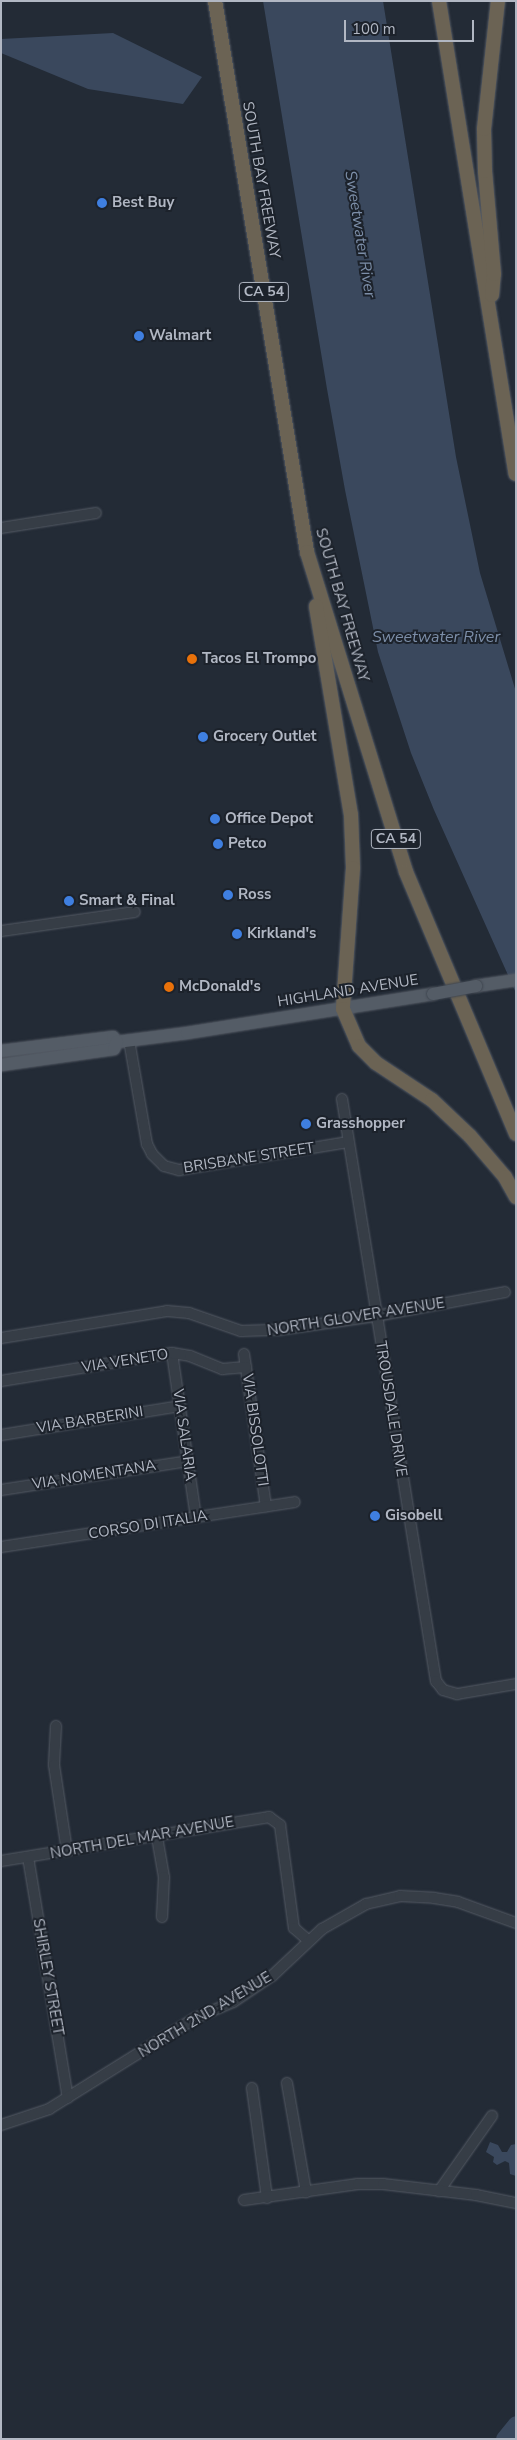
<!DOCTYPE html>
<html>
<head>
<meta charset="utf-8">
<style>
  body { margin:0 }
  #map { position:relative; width:517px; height:2440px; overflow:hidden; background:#232b36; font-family:"Nunito Sans",sans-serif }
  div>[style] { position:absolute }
  .water>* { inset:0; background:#3a485d }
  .river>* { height:16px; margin:-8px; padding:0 8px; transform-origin:8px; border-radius:8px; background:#3a485d }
  .roads { filter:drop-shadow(0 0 1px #545a64) drop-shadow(0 0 1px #545a64) }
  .minor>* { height:10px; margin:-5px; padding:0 5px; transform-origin:5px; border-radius:5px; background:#363d46 }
  .major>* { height:12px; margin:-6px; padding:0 6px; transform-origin:6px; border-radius:6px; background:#545c66 }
  .highway>* { height:14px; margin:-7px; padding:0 7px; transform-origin:7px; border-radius:7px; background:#6b6354 }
  .bridges { filter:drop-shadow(0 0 1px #3f4650) drop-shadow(0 0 1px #3f4650) }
  .major-bridge>* { height:12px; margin:-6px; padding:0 6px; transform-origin:6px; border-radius:6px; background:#545c66 }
  .dots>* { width:14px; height:14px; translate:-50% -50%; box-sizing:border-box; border:2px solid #1c222b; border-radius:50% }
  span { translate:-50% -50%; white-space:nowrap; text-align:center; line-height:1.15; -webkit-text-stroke:4px #1c222b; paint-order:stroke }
  .shield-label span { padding:1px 4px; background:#1c222b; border:1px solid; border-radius:4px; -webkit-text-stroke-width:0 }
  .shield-label { font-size:14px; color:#b1b7c3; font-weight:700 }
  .street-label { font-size:15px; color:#b1b7c3 }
  .poi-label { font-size:15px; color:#b1b7c3; font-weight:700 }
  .left { translate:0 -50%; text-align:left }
  .water-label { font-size:16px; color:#7c8ea8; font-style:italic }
  .frame { position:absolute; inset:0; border:2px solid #b1b7c3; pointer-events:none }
  .scale { position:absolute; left:344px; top:20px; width:130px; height:22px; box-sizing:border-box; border:2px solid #b1b7c3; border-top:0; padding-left:6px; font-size:15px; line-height:18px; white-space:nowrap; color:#b1b7c3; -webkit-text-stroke:4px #1c222b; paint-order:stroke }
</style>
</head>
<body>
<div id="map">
  <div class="water">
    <div style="clip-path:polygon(263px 1px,383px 1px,456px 457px,480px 573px,516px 692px,516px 993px,434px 810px,411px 753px,378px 652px,345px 490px,327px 389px)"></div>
    <div style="clip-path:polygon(113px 33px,202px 77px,183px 104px,88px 89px,1px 53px,1px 39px)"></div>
    <div style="clip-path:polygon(490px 2142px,498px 2145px,502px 2152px,507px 2152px,511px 2145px,516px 2144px,516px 2176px,510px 2174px,509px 2163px,505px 2161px,497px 2165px,493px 2162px,494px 2157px,486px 2152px)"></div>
  </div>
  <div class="river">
    <div style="left:504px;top:2439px;width:19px;rotate:-51deg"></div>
  </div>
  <div class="roads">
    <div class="minor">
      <div style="left:1px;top:528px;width:96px;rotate:-9deg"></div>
      <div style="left:1px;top:931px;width:135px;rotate:-8.1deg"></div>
      <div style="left:129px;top:1040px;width:106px;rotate:80.2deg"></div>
      <div style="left:147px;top:1144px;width:11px;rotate:63deg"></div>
      <div style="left:152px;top:1154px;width:17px;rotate:45deg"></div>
      <div style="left:164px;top:1166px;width:16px;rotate:15deg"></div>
      <div style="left:179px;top:1170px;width:171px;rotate:-9.4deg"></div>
      <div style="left:342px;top:1099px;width:590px;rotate:80.83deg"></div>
      <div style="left:436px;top:1681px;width:11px;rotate:52deg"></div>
      <div style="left:443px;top:1690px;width:15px;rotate:16deg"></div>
      <div style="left:457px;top:1694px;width:60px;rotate:-9.6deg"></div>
      <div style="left:1px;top:1338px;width:168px;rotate:-9.2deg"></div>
      <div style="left:167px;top:1311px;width:22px;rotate:5deg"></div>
      <div style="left:189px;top:1313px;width:55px;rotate:19.1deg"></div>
      <div style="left:241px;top:1331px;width:37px;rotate:-2deg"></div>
      <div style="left:278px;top:1330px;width:99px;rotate:-8.1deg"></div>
      <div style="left:376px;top:1316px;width:131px;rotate:-10.5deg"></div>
      <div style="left:172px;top:1353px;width:166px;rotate:81.7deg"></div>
      <div style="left:244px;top:1354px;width:154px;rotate:81.8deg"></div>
      <div style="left:1px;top:1381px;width:173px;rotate:-9.3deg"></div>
      <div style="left:172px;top:1353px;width:18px;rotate:9deg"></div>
      <div style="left:190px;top:1356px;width:35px;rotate:22deg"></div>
      <div style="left:222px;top:1369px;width:24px;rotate:-5deg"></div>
      <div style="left:1px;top:1435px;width:181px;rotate:-9.2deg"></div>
      <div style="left:1px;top:1490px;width:189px;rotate:-8.8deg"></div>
      <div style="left:1px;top:1547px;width:297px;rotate:-8.7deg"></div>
      <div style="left:56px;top:1726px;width:39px;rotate:93deg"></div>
      <div style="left:54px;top:1765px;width:87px;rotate:81.4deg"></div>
      <div style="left:157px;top:1837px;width:41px;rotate:80.1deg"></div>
      <div style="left:164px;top:1877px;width:40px;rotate:92.9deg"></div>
      <div style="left:28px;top:1857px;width:244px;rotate:80.6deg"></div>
      <div style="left:1px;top:1861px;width:272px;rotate:-9.3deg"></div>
      <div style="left:269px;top:1817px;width:14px;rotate:36deg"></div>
      <div style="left:280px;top:1825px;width:104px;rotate:82.3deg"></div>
      <div style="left:294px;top:1928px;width:18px;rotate:41deg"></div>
      <div style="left:287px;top:2083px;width:111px;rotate:80.1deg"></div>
      <div style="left:252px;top:2088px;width:111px;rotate:82.2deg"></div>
      <div style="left:1px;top:2125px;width:51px;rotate:-18.4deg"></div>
      <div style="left:49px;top:2109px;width:172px;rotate:-31.9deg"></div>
      <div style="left:195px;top:2018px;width:41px;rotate:-22.8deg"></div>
      <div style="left:233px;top:2002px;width:47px;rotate:-33.7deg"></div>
      <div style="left:272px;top:1976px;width:69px;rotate:-43.2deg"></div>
      <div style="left:322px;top:1929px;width:51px;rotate:-29.6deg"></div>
      <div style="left:366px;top:1904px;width:35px;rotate:-13deg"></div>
      <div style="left:400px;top:1896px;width:34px;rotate:3deg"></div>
      <div style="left:434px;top:1898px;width:24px;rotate:9deg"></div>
      <div style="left:458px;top:1902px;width:62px;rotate:19.9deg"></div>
      <div style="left:439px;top:2191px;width:92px;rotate:-54.8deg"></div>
      <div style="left:244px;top:2200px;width:115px;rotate:-8deg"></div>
      <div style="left:358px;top:2184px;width:25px"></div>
      <div style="left:383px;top:2184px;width:94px;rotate:6.7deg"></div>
      <div style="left:476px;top:2195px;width:41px;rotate:11.3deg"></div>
    </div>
    <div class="major">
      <div style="left:476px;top:986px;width:40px;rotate:-8.5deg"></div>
      <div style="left:117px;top:1042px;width:71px;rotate:-7.3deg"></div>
      <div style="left:187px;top:1033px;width:249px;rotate:-9deg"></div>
      <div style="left:1px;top:1051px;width:113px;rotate:-7.1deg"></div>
      <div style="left:113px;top:1037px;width:6px;rotate:51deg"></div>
      <div style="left:1px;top:1065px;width:114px;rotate:-8.1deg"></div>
      <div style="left:114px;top:1049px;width:8px;rotate:-67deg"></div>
    </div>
    <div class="highway">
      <div style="left:215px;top:1px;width:559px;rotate:80.52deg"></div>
      <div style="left:307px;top:552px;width:335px;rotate:72.8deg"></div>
      <div style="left:406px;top:872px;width:284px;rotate:67.2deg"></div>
      <div style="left:439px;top:1px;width:479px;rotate:80.8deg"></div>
      <div style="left:492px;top:295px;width:21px;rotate:-85deg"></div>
      <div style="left:494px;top:274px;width:103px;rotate:-95deg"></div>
      <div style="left:485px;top:171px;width:42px;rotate:-91.4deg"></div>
      <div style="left:484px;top:129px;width:129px;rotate:-83.8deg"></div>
      <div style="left:316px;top:606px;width:212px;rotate:80.5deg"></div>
      <div style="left:351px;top:815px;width:53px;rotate:87.8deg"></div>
      <div style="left:353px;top:868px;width:141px;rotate:94.1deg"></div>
      <div style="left:343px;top:1009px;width:40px;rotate:66.6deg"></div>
      <div style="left:359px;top:1046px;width:24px;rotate:45deg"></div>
      <div style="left:376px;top:1063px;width:67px;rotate:33.5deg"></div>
      <div style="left:432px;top:1100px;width:52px;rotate:43.5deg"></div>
      <div style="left:470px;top:1136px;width:54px;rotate:49.5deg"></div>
      <div style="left:505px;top:1177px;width:23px;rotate:61deg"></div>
    </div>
  </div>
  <div class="bridges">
    <div class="major-bridge">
      <div style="left:433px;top:994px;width:44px;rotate:-10.5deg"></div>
    </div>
  </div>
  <div class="dots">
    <div style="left:102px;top:203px;background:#3f7fe0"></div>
    <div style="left:139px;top:336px;background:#3f7fe0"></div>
    <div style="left:192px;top:659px;background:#e8710a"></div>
    <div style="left:203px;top:737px;background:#3f7fe0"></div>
    <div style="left:215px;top:819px;background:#3f7fe0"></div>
    <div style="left:218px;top:844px;background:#3f7fe0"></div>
    <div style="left:228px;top:895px;background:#3f7fe0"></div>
    <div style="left:69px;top:901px;background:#3f7fe0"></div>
    <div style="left:237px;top:934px;background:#3f7fe0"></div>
    <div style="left:169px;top:987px;background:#e8710a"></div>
    <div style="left:306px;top:1124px;background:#3f7fe0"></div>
    <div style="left:375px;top:1516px;background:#3f7fe0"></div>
  </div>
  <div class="shield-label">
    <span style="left:264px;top:292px">CA 54</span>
    <span style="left:396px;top:839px">CA 54</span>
  </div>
  <div class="street-label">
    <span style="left:261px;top:180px;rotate:80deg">SOUTH BAY FREEWAY</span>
    <span style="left:342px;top:605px;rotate:74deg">SOUTH BAY FREEWAY</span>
    <span style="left:348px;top:991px;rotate:-9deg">HIGHLAND AVENUE</span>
    <span style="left:249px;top:1158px;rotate:-9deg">BRISBANE STREET</span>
    <span style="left:356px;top:1317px;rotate:-9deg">NORTH GLOVER AVENUE</span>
    <span style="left:125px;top:1361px;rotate:-9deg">VIA VENETO</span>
    <span style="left:391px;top:1409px;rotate:81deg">TROUSDALE DRIVE</span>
    <span style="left:90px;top:1420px;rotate:-9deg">VIA BARBERINI</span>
    <span style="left:255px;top:1430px;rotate:82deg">VIA BISSOLOTTI</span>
    <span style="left:184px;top:1435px;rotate:82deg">VIA SALARIA</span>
    <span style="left:94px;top:1475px;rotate:-9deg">VIA NOMENTANA</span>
    <span style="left:148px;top:1525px;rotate:-9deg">CORSO DI ITALIA</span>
    <span style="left:142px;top:1838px;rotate:-10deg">NORTH DEL MAR AVENUE</span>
    <span style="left:48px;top:1977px;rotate:80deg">SHIRLEY STREET</span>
    <span style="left:205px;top:2015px;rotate:-31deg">NORTH 2ND AVENUE</span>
  </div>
  <div class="poi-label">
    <span class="left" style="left:112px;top:203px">Best Buy</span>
    <span class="left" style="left:149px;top:336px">Walmart</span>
    <span class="left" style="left:202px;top:659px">Tacos El Trompo</span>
    <span class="left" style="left:213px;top:737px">Grocery Outlet</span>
    <span class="left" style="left:225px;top:819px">Office Depot</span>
    <span class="left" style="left:228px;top:844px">Petco</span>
    <span class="left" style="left:238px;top:895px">Ross</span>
    <span class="left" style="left:79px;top:901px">Smart &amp; Final</span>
    <span class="left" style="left:247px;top:934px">Kirkland's</span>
    <span class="left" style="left:179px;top:987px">McDonald's</span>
    <span class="left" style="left:316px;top:1124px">Grasshopper</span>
    <span class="left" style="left:385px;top:1516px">Gisobell</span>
  </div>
  <div class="water-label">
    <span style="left:360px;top:234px;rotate:81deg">Sweetwater River</span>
    <span style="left:436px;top:637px">Sweetwater River</span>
  </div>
  <div class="frame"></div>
  <div class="scale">100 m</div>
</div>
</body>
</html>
